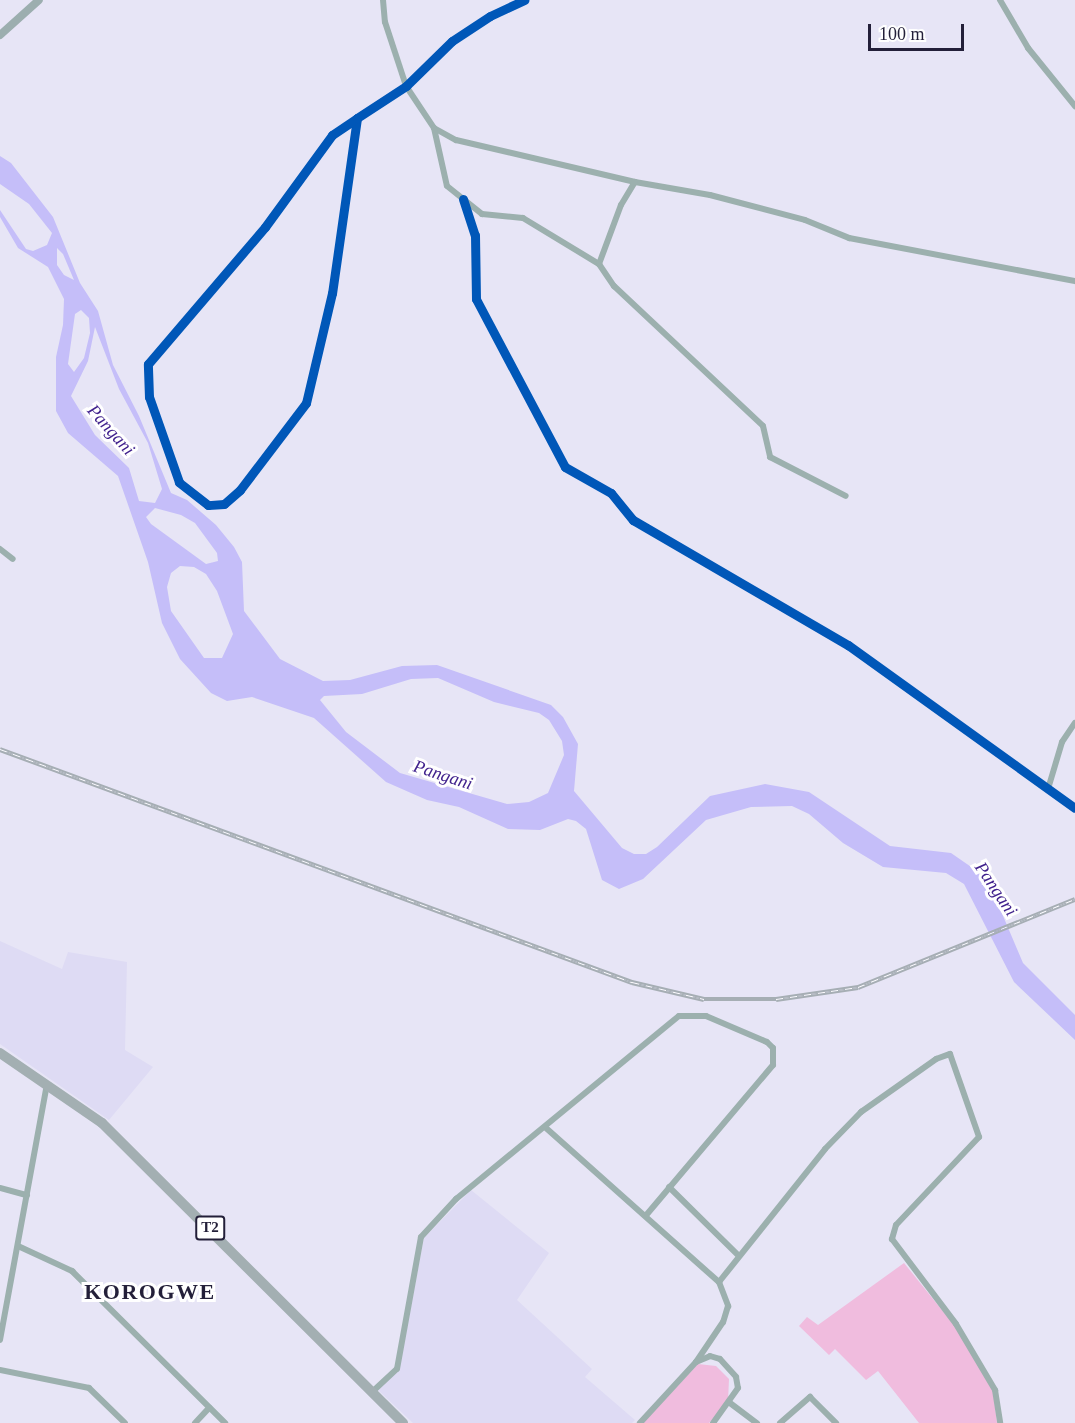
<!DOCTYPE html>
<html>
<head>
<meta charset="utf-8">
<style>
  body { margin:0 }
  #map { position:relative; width:1075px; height:1423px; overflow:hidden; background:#e7e5f6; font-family:"Times New Roman",serif }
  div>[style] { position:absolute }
  .built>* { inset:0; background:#dedbf4 }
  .green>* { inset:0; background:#f0bcde }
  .water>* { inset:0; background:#c5bef9 }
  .street>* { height:6px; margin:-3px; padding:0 3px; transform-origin:3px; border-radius:3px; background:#9cb0ae }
  .secondary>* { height:8px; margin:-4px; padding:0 4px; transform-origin:4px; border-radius:4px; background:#9caeaf }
  .highway>* { height:10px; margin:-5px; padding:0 5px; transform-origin:5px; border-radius:5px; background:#a3afb2 }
  .rail>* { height:4.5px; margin-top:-2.25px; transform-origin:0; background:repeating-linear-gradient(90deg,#fff 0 7px,#a6aeb4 0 14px); box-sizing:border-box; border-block:2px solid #a6aeb4 }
  .cycleway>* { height:9px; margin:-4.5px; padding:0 4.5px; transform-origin:4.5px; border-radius:4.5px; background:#0057b8 }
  span { translate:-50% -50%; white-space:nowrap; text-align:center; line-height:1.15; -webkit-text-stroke:6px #fff; paint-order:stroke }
  .shield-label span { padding:2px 4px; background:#fff; border:2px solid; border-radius:4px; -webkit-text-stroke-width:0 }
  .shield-label { font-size:15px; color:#231f39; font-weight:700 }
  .water-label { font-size:18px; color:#41228d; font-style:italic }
  .district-label { font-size:22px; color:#231f39; font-weight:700; letter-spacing:1.5px }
  .scale { position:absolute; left:868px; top:24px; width:96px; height:27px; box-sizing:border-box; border:3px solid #231f39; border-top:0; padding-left:8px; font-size:18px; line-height:21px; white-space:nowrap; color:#231f39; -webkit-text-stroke:4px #fff; paint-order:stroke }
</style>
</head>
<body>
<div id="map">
  <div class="built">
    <div style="clip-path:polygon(0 941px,62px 969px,68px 952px,127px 962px,125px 1050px,153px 1067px,109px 1120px,0 1044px)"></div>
    <div style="clip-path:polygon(471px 1190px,549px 1253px,517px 1300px,592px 1369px,585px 1377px,635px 1420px,632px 1423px,413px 1423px,378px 1390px,399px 1370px,424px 1238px)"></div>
  </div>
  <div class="green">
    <div style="clip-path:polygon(904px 1263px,954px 1325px,993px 1391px,997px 1423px,919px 1423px,878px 1371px,866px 1380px,835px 1349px,829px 1355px,799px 1326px,807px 1317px,818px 1325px)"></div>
    <div style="clip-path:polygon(698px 1364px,716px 1366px,729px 1379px,728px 1401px,709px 1423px,643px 1423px)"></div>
  </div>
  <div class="water">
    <div style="clip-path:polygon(evenodd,0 156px,11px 163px,53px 217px,80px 283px,98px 311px,113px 365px,139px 416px,171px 493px,187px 500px,216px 525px,234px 547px,242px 562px,244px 611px,280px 659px,323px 681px,350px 680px,402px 666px,437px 665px,551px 705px,563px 717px,578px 744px,574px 791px,622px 848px,634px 854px,646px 854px,657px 847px,710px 796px,765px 784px,809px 792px,890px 846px,951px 853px,977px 871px,995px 897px,1023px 963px,1075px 1015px,1075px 1040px,1014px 982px,964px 884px,946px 873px,883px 867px,843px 843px,809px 814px,792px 806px,751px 807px,706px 820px,643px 879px,619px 889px,602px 880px,586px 829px,576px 821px,568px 819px,540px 830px,508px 829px,459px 807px,427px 800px,386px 782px,314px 718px,252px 697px,227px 701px,211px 693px,180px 659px,162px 623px,148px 562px,118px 476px,68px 433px,56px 411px,56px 357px,63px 325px,64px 299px,48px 267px,18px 248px,0 217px,0 210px,26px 249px,33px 251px,47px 245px,52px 233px,29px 204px,0 184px,0 156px,57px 248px,63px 254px,74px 280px,64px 275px,57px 265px,57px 248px,0 156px,81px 310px,89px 318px,90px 333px,84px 358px,74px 372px,68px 364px,75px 314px,81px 310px,0 156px,95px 327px,119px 389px,148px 443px,162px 489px,155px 503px,139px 501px,129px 468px,95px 435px,71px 396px,88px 361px,95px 327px,0 156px,155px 508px,181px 515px,195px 523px,217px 553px,218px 561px,206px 564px,151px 524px,146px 517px,155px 508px,0 156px,180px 566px,194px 567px,206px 574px,217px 591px,233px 634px,222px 658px,204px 658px,171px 611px,167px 587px,171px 573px,180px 566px,0 156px,438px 678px,494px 702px,539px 713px,549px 720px,562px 741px,564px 755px,548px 793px,529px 802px,507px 804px,400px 773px,346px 732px,320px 700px,324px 696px,362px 694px,411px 679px,438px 678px)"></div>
  </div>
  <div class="street">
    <div style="left:383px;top:0;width:22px;rotate:85deg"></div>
    <div style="left:385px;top:22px;width:67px;rotate:71.8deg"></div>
    <div style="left:406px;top:86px;width:50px;rotate:56.3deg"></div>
    <div style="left:434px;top:128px;width:25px;rotate:29deg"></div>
    <div style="left:456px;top:140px;width:184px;rotate:13.2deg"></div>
    <div style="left:635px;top:182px;width:76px;rotate:9.8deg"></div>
    <div style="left:710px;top:195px;width:98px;rotate:14.7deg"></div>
    <div style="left:805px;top:220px;width:48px;rotate:22.2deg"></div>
    <div style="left:849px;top:238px;width:230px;rotate:10.8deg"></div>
    <div style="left:1000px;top:0;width:56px;rotate:59.7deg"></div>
    <div style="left:1028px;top:48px;width:75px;rotate:51deg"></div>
    <div style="left:357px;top:118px;width:177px;rotate:98.1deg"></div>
    <div style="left:332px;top:293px;width:113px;rotate:103.3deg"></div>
    <div style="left:306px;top:403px;width:109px;rotate:127.2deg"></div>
    <div style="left:240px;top:490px;width:21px;rotate:139deg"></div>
    <div style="left:224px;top:504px;width:16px;rotate:176deg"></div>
    <div style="left:208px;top:505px;width:37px;rotate:-142deg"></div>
    <div style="left:179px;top:482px;width:90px;rotate:-109.4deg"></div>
    <div style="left:149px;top:397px;width:33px;rotate:-92deg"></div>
    <div style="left:148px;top:364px;width:180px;rotate:-49.5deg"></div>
    <div style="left:265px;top:227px;width:114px;rotate:-53.9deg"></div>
    <div style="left:332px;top:135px;width:30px;rotate:-34deg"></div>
    <div style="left:357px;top:118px;width:59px;rotate:-33.1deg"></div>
    <div style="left:406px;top:86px;width:64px;rotate:-44.4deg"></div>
    <div style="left:452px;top:41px;width:45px;rotate:-33.3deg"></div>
    <div style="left:490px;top:16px;width:38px;rotate:-25deg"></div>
    <div style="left:434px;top:128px;width:59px;rotate:77.4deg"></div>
    <div style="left:447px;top:186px;width:45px;rotate:38.7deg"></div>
    <div style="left:482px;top:214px;width:41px;rotate:5.6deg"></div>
    <div style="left:523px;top:218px;width:89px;rotate:31.2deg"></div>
    <div style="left:599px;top:264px;width:27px;rotate:56deg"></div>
    <div style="left:614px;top:286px;width:204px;rotate:43.2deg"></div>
    <div style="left:763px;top:426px;width:32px;rotate:77deg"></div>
    <div style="left:770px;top:457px;width:85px;rotate:27.2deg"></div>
    <div style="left:463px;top:199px;width:38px;rotate:72deg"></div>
    <div style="left:475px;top:235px;width:64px;rotate:89.1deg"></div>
    <div style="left:476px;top:299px;width:190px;rotate:62.1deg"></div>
    <div style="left:565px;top:467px;width:53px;rotate:29.5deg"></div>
    <div style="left:611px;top:493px;width:35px;rotate:51deg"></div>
    <div style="left:633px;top:520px;width:249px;rotate:30.2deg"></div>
    <div style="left:848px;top:645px;width:279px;rotate:35.7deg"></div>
    <div style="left:599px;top:264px;width:63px;rotate:-69.6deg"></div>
    <div style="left:621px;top:205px;width:27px;rotate:-59deg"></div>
    <div style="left:0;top:549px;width:16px;rotate:38deg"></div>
    <div style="left:1048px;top:789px;width:49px;rotate:-73.4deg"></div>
    <div style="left:1062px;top:742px;width:23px;rotate:-56deg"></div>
    <div style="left:546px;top:1128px;width:232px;rotate:41.7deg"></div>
    <div style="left:719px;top:1282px;width:26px;rotate:69deg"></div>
    <div style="left:728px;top:1306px;width:17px;rotate:107deg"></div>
    <div style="left:723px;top:1322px;width:48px;rotate:124deg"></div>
    <div style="left:696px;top:1362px;width:83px;rotate:132.6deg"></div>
    <div style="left:669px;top:1187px;width:97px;rotate:44.6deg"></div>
    <div style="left:0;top:1188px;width:28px;rotate:15deg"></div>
    <div style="left:18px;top:1246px;width:60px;rotate:24.8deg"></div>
    <div style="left:72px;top:1271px;width:216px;rotate:44.8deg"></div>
    <div style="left:719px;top:1282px;width:170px;rotate:-51.4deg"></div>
    <div style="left:825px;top:1149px;width:52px;rotate:-45.8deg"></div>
    <div style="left:861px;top:1112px;width:92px;rotate:-35.2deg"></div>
    <div style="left:936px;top:1059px;width:15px;rotate:-20deg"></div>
    <div style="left:950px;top:1054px;width:88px;rotate:70.7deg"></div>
    <div style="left:979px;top:1137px;width:121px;rotate:133.3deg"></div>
    <div style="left:896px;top:1225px;width:15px;rotate:106deg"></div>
    <div style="left:892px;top:1239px;width:106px;rotate:53deg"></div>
    <div style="left:956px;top:1324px;width:77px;rotate:59.4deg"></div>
    <div style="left:995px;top:1390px;width:33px;rotate:81deg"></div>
    <div style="left:0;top:1340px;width:259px;rotate:-79.6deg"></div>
    <div style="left:696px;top:1362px;width:15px;rotate:-23deg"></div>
    <div style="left:710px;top:1356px;width:10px;rotate:17deg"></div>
    <div style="left:720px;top:1359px;width:24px;rotate:48deg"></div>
    <div style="left:736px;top:1377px;width:11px;rotate:80deg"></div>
    <div style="left:738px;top:1388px;width:43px;rotate:125.5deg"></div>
    <div style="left:0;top:1370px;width:91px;rotate:11.4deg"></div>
    <div style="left:89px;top:1388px;width:50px;rotate:44.2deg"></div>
    <div style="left:371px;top:1393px;width:35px;rotate:-43deg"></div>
    <div style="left:397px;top:1369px;width:134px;rotate:-79.7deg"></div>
    <div style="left:421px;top:1237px;width:52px;rotate:-47.4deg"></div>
    <div style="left:456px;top:1199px;width:288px;rotate:-39.4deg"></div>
    <div style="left:679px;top:1016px;width:27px"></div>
    <div style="left:706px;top:1016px;width:66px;rotate:23.1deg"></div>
    <div style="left:767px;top:1042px;width:8px;rotate:45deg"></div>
    <div style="left:773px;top:1048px;width:17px;rotate:90deg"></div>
    <div style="left:773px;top:1065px;width:195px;rotate:130.2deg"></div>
    <div style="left:730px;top:1403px;width:34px;rotate:37deg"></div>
    <div style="left:195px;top:1423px;width:21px;rotate:-47deg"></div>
    <div style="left:780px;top:1423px;width:40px;rotate:-41deg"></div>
    <div style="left:810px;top:1397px;width:37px;rotate:45deg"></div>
  </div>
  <div class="secondary">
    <div style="left:0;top:35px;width:52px;rotate:-41.9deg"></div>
  </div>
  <div class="highway">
    <div style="left:0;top:1053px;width:124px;rotate:34.5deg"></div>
    <div style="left:102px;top:1123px;width:425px;rotate:44.9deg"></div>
  </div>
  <div class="rail">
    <div style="left:0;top:749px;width:674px;rotate:20.24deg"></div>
    <div style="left:632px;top:982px;width:74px;rotate:13.3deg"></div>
    <div style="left:704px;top:999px;width:72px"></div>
    <div style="left:776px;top:999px;width:83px;rotate:-8.3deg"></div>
    <div style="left:858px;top:987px;width:234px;rotate:-22.1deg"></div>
  </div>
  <div class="cycleway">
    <div style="left:357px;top:118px;width:177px;rotate:98.1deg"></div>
    <div style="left:332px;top:293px;width:113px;rotate:103.3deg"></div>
    <div style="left:306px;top:403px;width:109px;rotate:127.2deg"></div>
    <div style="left:240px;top:490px;width:21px;rotate:139deg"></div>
    <div style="left:224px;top:504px;width:16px;rotate:176deg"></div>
    <div style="left:208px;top:505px;width:37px;rotate:-142deg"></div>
    <div style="left:179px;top:482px;width:90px;rotate:-109.4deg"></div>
    <div style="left:149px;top:397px;width:33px;rotate:-92deg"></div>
    <div style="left:148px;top:364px;width:180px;rotate:-49.5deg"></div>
    <div style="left:265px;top:227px;width:114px;rotate:-53.9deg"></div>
    <div style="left:332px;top:135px;width:30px;rotate:-34deg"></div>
    <div style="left:357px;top:118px;width:59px;rotate:-33.1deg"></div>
    <div style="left:406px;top:86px;width:64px;rotate:-44.4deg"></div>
    <div style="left:452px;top:41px;width:45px;rotate:-33.3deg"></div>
    <div style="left:490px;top:16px;width:38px;rotate:-25deg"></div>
    <div style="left:463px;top:199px;width:38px;rotate:72deg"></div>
    <div style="left:475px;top:235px;width:64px;rotate:89.1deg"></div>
    <div style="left:476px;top:299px;width:190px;rotate:62.1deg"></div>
    <div style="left:565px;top:467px;width:53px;rotate:29.5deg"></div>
    <div style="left:611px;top:493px;width:35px;rotate:51deg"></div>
    <div style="left:633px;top:520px;width:249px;rotate:30.2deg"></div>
    <div style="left:848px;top:645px;width:279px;rotate:35.7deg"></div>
  </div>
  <div class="shield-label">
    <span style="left:210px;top:1228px">T2</span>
  </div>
  <div class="water-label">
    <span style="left:111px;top:430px;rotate:48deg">Pangani</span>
    <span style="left:443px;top:775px;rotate:18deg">Pangani</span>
    <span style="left:996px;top:889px;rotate:56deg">Pangani</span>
  </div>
  <div class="district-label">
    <span style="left:150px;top:1292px">KOROGWE</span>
  </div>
  <div class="scale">100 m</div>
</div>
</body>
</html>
